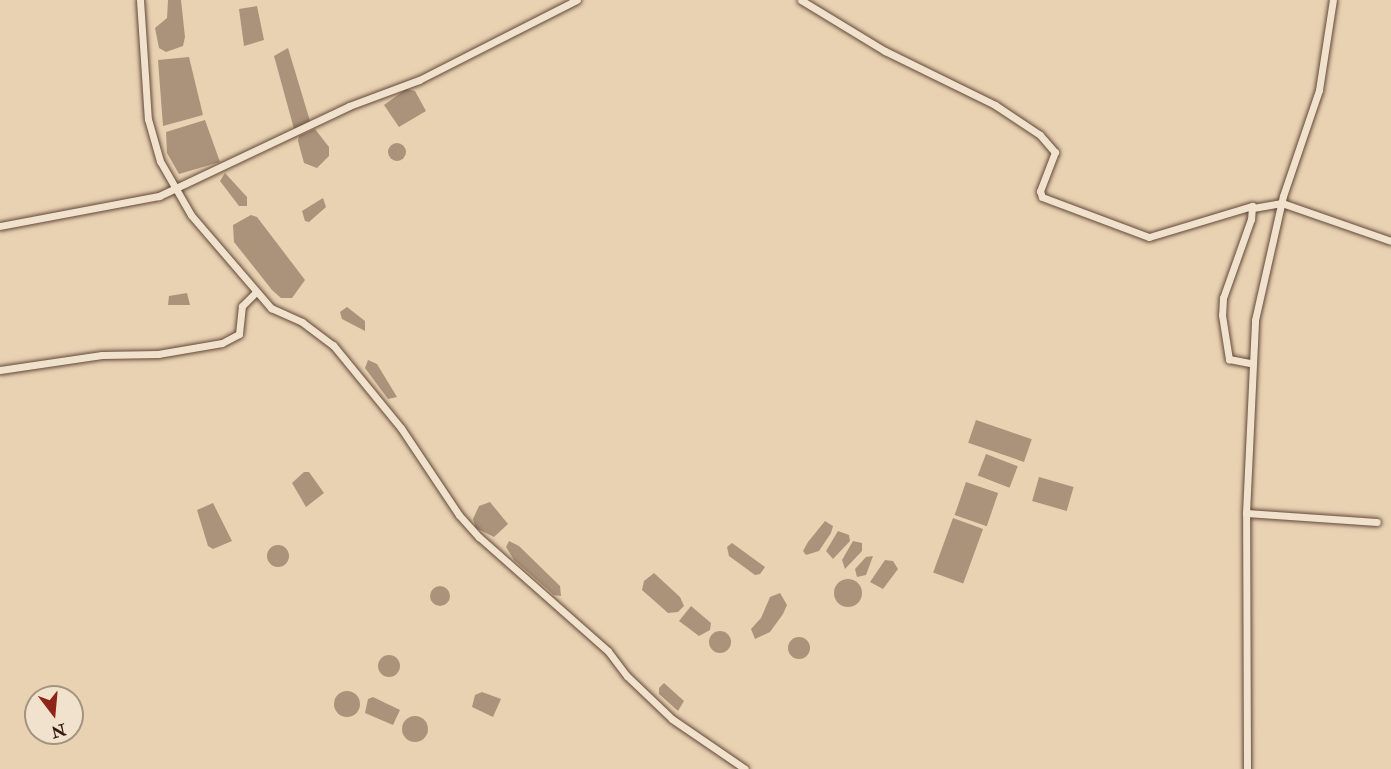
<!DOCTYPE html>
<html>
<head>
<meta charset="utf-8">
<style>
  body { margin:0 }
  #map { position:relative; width:1391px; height:769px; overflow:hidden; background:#e8d2b2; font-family:"IM FELL Double Pica",serif }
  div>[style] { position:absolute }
  .water>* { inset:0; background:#ab937b; transform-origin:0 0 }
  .round { border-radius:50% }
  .roads { filter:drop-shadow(0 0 2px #624738) drop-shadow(0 0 2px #624738) }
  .minor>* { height:7px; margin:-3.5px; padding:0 3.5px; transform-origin:3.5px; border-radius:3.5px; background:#f0e2cd }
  span { translate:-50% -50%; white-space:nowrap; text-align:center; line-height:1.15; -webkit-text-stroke:5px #f0e2cd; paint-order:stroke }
  .north { position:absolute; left:24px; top:685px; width:60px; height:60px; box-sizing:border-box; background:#f0e2cd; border:2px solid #a59281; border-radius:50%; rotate:164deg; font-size:16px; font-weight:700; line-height:24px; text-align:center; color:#35190f }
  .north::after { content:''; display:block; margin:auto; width:21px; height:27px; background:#8f2418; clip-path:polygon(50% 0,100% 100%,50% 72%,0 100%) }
</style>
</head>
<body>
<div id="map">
  <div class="water">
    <div style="clip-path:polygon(168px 0,181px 0,185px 37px,183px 46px,166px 52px,159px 48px,155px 28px,167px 18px)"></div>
    <div style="clip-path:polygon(257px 6px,264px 40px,244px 46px,239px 9px)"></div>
    <div style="clip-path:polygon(288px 48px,310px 121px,294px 129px,274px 56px)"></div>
    <div style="clip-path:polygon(189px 57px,203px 115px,163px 126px,158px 60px)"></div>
    <div style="clip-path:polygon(406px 89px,415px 91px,426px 111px,399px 127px,384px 105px)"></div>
    <div style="clip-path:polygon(205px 120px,220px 162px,179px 174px,167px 153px,166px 132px)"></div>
    <div style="clip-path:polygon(315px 129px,329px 147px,329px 156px,317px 168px,304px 163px,298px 141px,299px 136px)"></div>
    <div class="round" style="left:388px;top:143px;width:18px;height:18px"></div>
    <div style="clip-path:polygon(225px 173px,247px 197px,247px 206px,239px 206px,220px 181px)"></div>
    <div style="clip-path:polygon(323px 198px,326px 207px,309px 222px,305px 221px,302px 211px)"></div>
    <div style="clip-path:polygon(251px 215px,257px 217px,305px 280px,292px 298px,281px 298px,272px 290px,234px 242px,233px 225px)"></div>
    <div style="clip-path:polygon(187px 293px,190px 305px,168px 305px,169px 296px)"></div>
    <div style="clip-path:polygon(347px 307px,365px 321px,365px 331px,342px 319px,340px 312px)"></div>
    <div style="clip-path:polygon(368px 360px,377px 364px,397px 397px,388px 399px,365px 368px)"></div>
    <div style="left:976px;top:420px;width:59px;height:24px;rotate:19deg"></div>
    <div style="left:986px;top:454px;width:34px;height:23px;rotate:21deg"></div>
    <div style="clip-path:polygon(304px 472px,309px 472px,324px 493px,306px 507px,292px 483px)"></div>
    <div style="left:1039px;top:477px;width:36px;height:25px;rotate:16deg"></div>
    <div style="left:966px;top:482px;width:34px;height:35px;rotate:19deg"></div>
    <div style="clip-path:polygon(490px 502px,508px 524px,494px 537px,476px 528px,473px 519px,479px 506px)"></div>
    <div style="clip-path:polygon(213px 503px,232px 541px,213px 549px,208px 546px,197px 510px)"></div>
    <div style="left:953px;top:518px;width:32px;height:58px;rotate:20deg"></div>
    <div style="clip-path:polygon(825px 521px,833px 526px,831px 533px,819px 551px,806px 555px,803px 551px,808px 542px)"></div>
    <div style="clip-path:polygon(838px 531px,849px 535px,850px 541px,833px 559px,826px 551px)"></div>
    <div style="clip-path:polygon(509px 541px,519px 546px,560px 586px,561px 596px,554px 595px,514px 560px,506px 547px)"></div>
    <div style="clip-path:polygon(853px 541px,862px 543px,862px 551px,845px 569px,842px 560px)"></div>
    <div style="clip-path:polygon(732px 543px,765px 567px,760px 574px,755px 575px,729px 556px,727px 547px)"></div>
    <div class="round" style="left:267px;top:545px;width:22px;height:22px"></div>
    <div style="clip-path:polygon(873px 556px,866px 575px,857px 577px,855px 569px,866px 557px)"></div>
    <div style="clip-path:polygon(885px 560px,893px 561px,898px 569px,883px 589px,870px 582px)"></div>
    <div style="clip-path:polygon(654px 573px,680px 597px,684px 606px,678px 612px,668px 613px,642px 590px,644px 581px)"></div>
    <div class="round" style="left:834px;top:579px;width:28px;height:28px"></div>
    <div class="round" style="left:430px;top:586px;width:20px;height:20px"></div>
    <div style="clip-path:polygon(780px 593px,787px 605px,783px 614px,770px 632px,755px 639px,751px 629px,761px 618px,770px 597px)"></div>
    <div style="clip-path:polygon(691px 606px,711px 623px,710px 630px,699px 636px,679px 621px)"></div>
    <div class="round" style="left:709px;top:631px;width:22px;height:22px"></div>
    <div class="round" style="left:788px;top:637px;width:22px;height:22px"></div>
    <div class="round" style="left:378px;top:655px;width:22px;height:22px"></div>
    <div style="clip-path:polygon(664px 683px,684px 701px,678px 711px,659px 694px,659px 688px)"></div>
    <div class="round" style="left:334px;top:691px;width:26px;height:26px"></div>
    <div style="clip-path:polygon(482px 692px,501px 699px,493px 717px,472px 707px,475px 695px)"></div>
    <div style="clip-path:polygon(373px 697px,400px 710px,393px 725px,365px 713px,368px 699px)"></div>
    <div class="round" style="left:402px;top:716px;width:26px;height:26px"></div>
  </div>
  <div class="roads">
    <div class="minor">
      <div style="left:140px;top:0;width:119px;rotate:86.2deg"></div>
      <div style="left:148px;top:119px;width:44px;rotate:74.1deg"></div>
      <div style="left:160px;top:161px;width:62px;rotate:60.1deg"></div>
      <div style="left:191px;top:215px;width:123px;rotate:49.3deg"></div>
      <div style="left:271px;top:308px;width:34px;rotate:24deg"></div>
      <div style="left:302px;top:322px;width:39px;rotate:37deg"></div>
      <div style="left:333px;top:345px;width:107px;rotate:50.7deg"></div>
      <div style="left:401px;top:428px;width:105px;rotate:56.3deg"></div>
      <div style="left:459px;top:515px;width:30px;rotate:48deg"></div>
      <div style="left:479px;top:537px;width:172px;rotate:41.5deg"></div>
      <div style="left:608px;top:651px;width:31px;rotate:53deg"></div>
      <div style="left:627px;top:676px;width:62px;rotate:43.7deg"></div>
      <div style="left:672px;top:719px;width:88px;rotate:34.4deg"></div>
      <div style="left:801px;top:0;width:98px;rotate:31.3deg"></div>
      <div style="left:885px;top:51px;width:123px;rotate:26.1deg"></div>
      <div style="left:995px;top:105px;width:54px;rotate:33.7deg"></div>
      <div style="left:1040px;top:135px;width:23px;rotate:49deg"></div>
      <div style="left:1055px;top:152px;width:42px;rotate:111deg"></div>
      <div style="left:1040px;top:191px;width:6px;rotate:72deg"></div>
      <div style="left:1042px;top:197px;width:114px;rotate:20.5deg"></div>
      <div style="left:1149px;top:237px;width:108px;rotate:-16.8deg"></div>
      <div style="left:1252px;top:206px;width:13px;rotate:94deg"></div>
      <div style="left:1251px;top:219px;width:84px;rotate:109.5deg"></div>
      <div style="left:1223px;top:298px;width:17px;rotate:93deg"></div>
      <div style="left:1222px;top:315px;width:45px;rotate:81deg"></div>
      <div style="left:1229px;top:359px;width:21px;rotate:11deg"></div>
      <div style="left:1253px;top:208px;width:29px;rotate:-10deg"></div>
      <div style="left:1282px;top:203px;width:115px;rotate:19.2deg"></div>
      <div style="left:0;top:226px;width:162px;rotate:-10.7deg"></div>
      <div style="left:159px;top:196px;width:210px;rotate:-25.3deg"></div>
      <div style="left:349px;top:106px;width:75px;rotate:-20.4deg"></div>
      <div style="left:419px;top:80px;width:177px;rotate:-26.9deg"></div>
      <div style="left:0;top:370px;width:103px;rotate:-8.4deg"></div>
      <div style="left:102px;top:355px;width:56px;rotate:-1deg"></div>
      <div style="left:158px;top:354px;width:65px;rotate:-9.8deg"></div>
      <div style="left:222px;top:343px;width:19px;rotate:-28deg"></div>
      <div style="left:239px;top:334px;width:28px;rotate:-84deg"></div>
      <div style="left:242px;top:306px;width:20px;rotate:-45deg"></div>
      <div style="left:1246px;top:513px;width:131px;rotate:3.9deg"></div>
      <div style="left:1247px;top:769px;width:256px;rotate:-90.2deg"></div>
      <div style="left:1246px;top:513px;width:193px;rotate:-87.3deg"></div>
      <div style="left:1255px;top:320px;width:127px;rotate:-77.3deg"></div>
      <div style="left:1283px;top:196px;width:112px;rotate:-71.2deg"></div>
      <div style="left:1319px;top:90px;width:91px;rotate:-81.2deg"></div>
    </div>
  </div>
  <div class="north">N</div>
</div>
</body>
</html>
